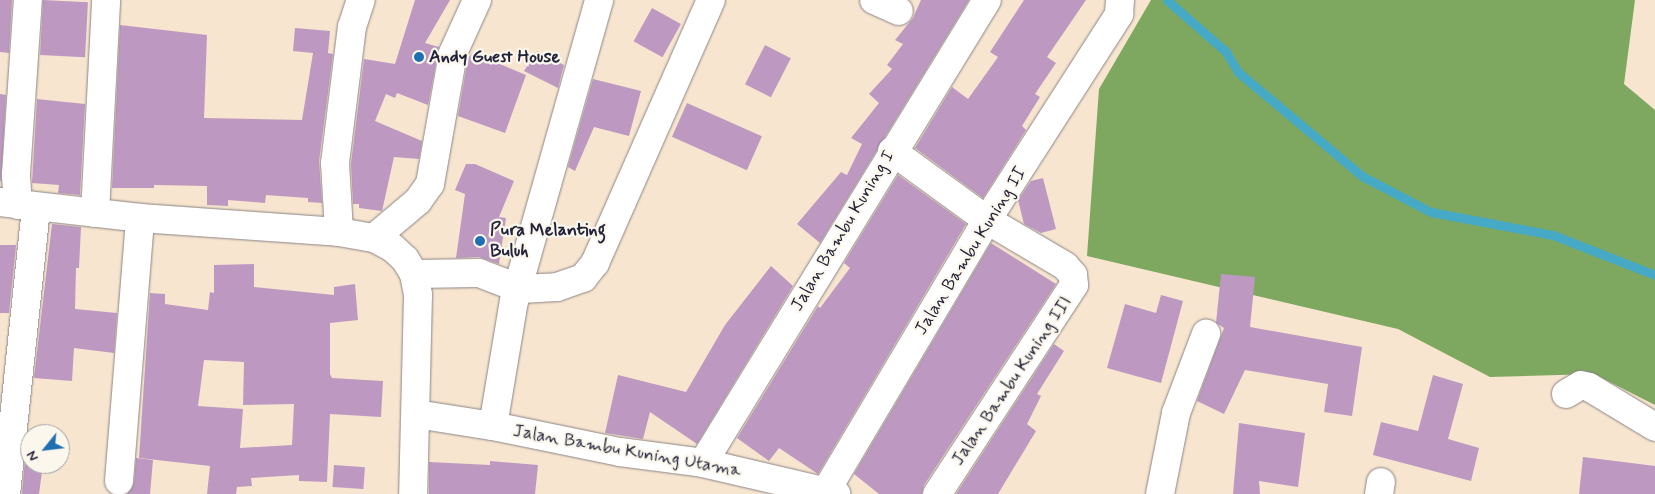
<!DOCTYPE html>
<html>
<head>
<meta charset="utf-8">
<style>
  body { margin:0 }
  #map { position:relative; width:1655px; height:494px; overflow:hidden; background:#f7e5cf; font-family:Mynerve,sans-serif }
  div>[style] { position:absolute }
  .forest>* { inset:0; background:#7ea860 }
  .stream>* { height:9px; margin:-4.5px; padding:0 4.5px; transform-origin:4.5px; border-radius:4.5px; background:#46a9c6 }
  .building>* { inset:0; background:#bd99c2; transform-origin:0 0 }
  .roads { filter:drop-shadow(0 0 1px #8c8485) drop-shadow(0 0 1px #8c8485) }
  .minor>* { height:28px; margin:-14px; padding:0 14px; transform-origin:14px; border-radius:14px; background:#fff }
  .dots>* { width:14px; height:14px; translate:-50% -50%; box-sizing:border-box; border:2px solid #fbf7ec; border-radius:50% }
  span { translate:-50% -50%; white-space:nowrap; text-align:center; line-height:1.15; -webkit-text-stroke:4.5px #fbf7ec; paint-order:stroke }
  .poi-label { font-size:18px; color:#22223b; font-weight:700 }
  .left { translate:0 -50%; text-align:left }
  .street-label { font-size:18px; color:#22223b }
  .north { position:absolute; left:20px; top:424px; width:50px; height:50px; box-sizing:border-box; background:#fbf7ec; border:1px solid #a4a2a5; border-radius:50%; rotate:241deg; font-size:14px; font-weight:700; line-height:20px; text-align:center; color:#22223b }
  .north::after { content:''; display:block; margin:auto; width:18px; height:22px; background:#1f6fb2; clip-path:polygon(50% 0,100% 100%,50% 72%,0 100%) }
</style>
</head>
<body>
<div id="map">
  <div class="forest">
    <div style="clip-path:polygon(1151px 0,1635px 0,1624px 84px,1655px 110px,1655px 405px,1594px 374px,1490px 377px,1398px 329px,1087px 256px,1099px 89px)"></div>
  </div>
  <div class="stream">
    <div style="left:1167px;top:0;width:79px;rotate:41.4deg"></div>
    <div style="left:1226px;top:52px;width:23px;rotate:59deg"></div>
    <div style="left:1238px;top:72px;width:162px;rotate:40deg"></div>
    <div style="left:1362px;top:176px;width:78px;rotate:27.6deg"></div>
    <div style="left:1431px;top:212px;width:124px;rotate:10.7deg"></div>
    <div style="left:1553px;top:235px;width:110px;rotate:21.4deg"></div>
  </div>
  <div class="building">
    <div style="clip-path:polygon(0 0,12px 0,9px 53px,0 52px)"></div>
    <div style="left:43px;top:0;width:45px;height:55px;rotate:3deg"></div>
    <div style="clip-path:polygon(415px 0,450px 0,425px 43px,439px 47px,428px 105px,397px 93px,395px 98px,386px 94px,375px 121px,422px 141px,419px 159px,394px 157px,382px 211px,359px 208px,359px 204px,353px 204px,351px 164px,364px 59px,395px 64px)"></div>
    <div style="clip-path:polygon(921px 0,969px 0,820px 243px,797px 224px,841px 172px,847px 175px,862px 144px,851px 138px,879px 103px,869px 94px,892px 69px,887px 65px,903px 44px,895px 40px,913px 18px)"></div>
    <div style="clip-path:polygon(1024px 0,1086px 0,1047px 57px,1056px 63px,1035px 94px,1040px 97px,1022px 126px,1026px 130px,983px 198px,915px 148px,952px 87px,968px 99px,998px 57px,990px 52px)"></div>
    <div style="left:652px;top:8px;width:33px;height:38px;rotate:29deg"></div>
    <div style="clip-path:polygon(120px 25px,207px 35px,204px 118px,302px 120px,313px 53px,293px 51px,295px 28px,330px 31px,328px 53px,333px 54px,319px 161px,322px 203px,308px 202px,308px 198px,266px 195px,265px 203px,228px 200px,228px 206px,207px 205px,207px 186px,154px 185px,154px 188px,112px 188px)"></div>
    <div style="left:765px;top:45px;width:29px;height:44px;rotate:27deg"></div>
    <div style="clip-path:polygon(537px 51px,564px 65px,558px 88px,524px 71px)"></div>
    <div style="clip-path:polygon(473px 53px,526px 75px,505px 133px,458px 116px,468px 58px)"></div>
    <div style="clip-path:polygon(593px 79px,641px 91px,629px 136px,594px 127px,575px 171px,568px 167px)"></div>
    <div style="clip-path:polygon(0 94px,6px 95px,1px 181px,0 181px)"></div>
    <div style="clip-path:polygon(37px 99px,85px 104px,80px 195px,58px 193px,59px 185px,32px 183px)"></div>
    <div style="left:687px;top:103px;width:82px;height:37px;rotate:24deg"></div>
    <div style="clip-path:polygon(466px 164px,475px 164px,514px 181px,499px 217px,506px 218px,499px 264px,479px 257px,456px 258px,465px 194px,455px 190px)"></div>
    <div style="clip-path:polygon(898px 175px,966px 224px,818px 474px,779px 448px,769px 461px,737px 438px,818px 306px,820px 308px,850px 268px,844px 263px)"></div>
    <div style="clip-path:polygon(1043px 178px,1056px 229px,1041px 233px,1024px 224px,1018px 200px,1031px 181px)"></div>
    <div style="clip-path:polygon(52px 224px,81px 227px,79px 268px,76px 268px,75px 309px,117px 313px,114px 353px,74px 348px,72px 381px,34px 378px)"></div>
    <div style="clip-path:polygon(991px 243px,1056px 284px,924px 485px,922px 494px,879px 494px,854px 474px)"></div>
    <div style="clip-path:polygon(0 245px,16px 245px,9px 313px,0 313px)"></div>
    <div style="clip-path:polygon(evenodd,254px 264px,254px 287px,334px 295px,334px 287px,355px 284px,358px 320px,330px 323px,330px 374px,332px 378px,383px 381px,381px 417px,330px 414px,327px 482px,299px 481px,299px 475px,251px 478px,252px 486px,237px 487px,236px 494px,207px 494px,210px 466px,139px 458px,150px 293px,165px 294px,165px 304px,208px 310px,210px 292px,214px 293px,214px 265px,254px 264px,204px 360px,244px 362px,243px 405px,294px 404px,292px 445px,240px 448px,243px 409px,198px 406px,204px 360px)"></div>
    <div style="clip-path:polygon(771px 266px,793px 286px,697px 444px,650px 412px,643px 439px,605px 433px,618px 375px,686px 392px,725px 325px)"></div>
    <div style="clip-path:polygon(1221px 274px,1255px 277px,1250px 327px,1362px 347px,1352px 416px,1324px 412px,1328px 384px,1245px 370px,1224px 414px,1197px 401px,1224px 328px,1216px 323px)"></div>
    <div style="clip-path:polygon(1161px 295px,1183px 301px,1161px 383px,1107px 368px,1125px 304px,1156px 313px)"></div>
    <div style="clip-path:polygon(1054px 344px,1064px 351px,1037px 394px,1041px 396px,1027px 424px,1036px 431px,998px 494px,956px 494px)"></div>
    <div style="clip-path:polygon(1433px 375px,1463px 384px,1448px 439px,1479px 448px,1471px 481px,1373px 455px,1381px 422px,1418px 431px)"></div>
    <div style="clip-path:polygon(1239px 423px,1305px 433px,1298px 487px,1259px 481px,1260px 494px,1233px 494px)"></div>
    <div style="clip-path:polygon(1583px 457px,1655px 466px,1655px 494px,1579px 494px)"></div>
    <div style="clip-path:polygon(136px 458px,153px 460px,150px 494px,127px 494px,134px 483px)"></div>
    <div style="clip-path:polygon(25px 460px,30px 464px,43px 464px,39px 494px,22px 494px)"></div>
    <div style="clip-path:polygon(490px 461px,538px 465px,535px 494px,429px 494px,429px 462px,490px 465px)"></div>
    <div style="left:334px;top:465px;width:31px;height:22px;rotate:4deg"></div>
  </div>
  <div class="roads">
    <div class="minor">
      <div style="left:874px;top:0;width:27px;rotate:24deg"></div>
      <div style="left:892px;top:151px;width:117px;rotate:36deg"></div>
      <div style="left:987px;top:220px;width:91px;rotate:30.5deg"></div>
      <div style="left:1065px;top:266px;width:12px;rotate:48deg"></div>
      <div style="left:1073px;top:275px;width:10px;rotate:84deg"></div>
      <div style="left:1074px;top:285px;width:250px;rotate:123.2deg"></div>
      <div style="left:0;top:202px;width:141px;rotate:6.5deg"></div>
      <div style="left:140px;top:218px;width:199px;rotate:4deg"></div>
      <div style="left:339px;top:232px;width:36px;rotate:10deg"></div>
      <div style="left:374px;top:238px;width:21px;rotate:28deg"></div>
      <div style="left:393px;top:248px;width:16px;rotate:43deg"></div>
      <div style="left:405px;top:259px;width:17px;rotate:59deg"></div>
      <div style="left:414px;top:274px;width:21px;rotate:79deg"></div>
      <div style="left:418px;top:295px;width:199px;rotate:91.4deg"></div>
      <div style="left:18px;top:205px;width:31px;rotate:-94deg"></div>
      <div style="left:16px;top:174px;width:174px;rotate:-86.1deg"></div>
      <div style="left:95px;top:213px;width:213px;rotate:-87deg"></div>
      <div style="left:339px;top:232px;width:69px;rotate:-93.3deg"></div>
      <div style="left:335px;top:163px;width:137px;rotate:-82.9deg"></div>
      <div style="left:352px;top:27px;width:28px;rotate:-72deg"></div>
      <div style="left:374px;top:238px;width:57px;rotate:-40.1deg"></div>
      <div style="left:418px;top:201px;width:21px;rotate:-55deg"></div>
      <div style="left:430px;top:184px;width:133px;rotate:-80deg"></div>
      <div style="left:453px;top:53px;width:58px;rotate:-65.6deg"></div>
      <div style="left:414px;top:274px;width:65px;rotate:-0.9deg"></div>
      <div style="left:479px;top:273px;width:45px;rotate:20.9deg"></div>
      <div style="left:521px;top:289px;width:36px;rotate:-3deg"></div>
      <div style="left:557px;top:287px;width:28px;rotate:-19deg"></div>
      <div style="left:583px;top:278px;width:19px;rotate:-51deg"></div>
      <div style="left:595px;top:263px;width:287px;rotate:-66.2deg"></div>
      <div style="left:1566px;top:394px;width:17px;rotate:-31deg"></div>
      <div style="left:1581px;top:385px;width:8px;rotate:14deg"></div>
      <div style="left:1589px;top:387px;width:77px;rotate:31.2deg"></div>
      <div style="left:416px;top:414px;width:78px;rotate:8.9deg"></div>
      <div style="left:493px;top:426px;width:130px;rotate:11.6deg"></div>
      <div style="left:620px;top:452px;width:84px;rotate:7.5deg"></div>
      <div style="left:703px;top:463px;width:137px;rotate:13.1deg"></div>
      <div style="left:493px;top:426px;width:127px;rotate:-80.5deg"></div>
      <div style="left:514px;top:301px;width:313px;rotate:-74.2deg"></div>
      <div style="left:703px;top:463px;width:543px;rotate:-58.48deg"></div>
      <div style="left:119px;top:481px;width:264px;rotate:-85.4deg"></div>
      <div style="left:826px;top:491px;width:315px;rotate:-59.3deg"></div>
      <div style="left:987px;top:220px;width:245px;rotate:-57.3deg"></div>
      <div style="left:1119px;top:14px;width:14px;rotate:-86deg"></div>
      <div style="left:6px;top:494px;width:289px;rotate:-84deg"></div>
      <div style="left:1160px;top:494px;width:83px;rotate:-78.8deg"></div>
      <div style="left:1176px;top:413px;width:85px;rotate:-69.2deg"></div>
      <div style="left:1379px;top:494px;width:12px;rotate:-81deg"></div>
    </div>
  </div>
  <div class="dots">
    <div style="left:419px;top:57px;background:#1f6fb2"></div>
    <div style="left:480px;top:241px;background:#1f6fb2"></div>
  </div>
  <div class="poi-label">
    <span class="left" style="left:429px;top:57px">Andy Guest House</span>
    <span class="left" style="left:490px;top:241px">Pura Melanting<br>Buluh</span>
  </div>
  <div class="street-label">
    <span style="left:843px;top:231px;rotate:-59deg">Jalan Bambu Kuning I</span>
    <span style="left:971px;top:251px;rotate:-58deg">Jalan Bambu Kuning II</span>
    <span style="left:1012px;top:381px;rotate:-56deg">Jalan Bambu Kuning III</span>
    <span style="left:627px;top:451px;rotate:10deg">Jalan Bambu Kuning Utama</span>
  </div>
  <div class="north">N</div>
</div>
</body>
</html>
